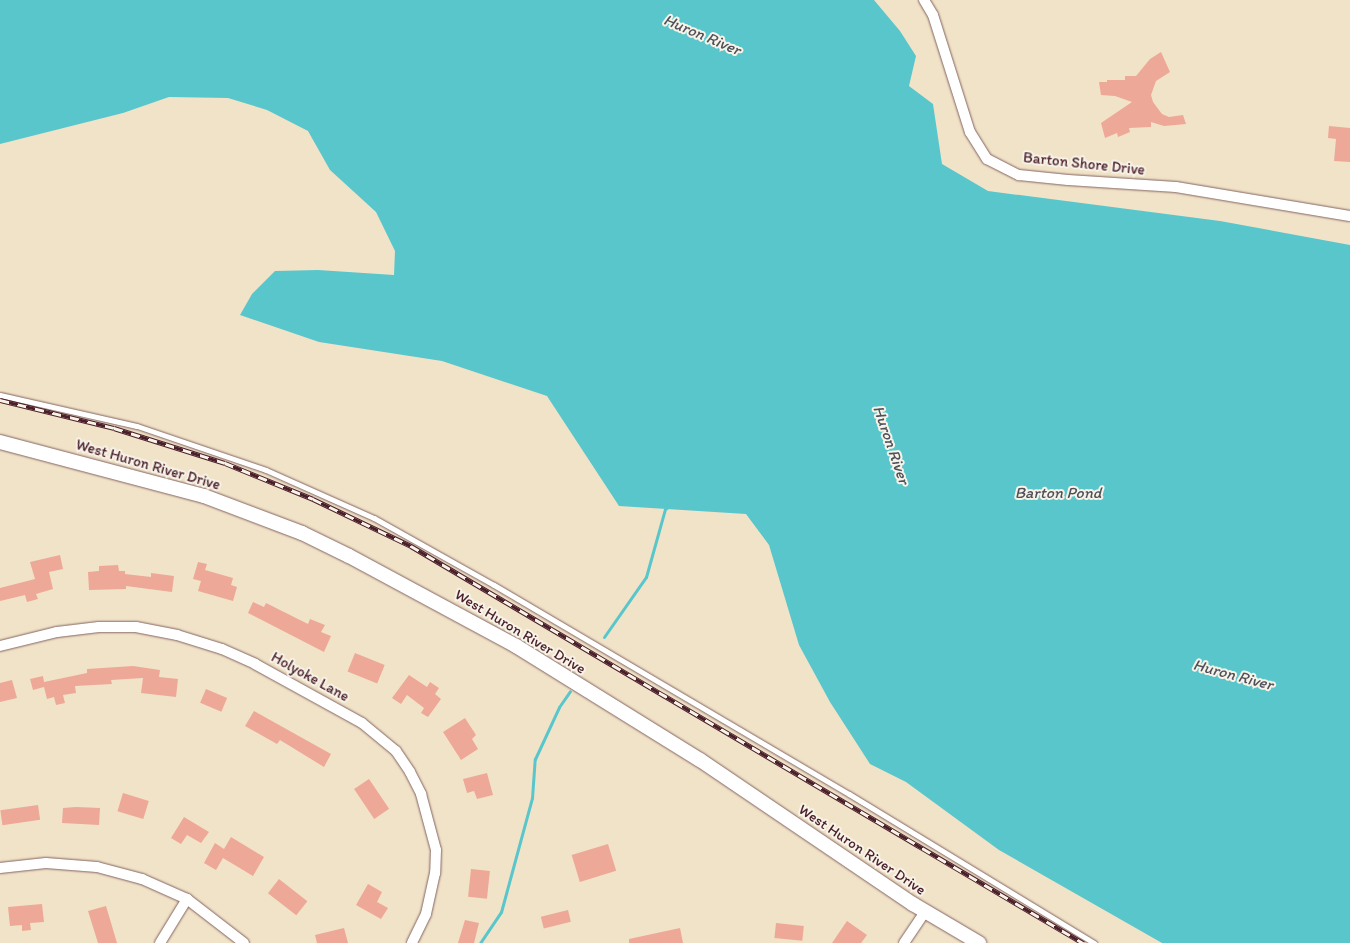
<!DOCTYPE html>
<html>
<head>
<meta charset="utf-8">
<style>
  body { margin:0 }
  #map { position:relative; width:1350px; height:943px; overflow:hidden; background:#f1e3c8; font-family:Itim,sans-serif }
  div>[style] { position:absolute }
  .water>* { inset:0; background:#59c6cc }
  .stream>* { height:3px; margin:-1.5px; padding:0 1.5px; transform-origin:1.5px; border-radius:1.5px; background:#59c6cc }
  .building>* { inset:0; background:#eea897; transform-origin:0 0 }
  .roads { filter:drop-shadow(0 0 1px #846462) drop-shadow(0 0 1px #846462) }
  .lane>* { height:5px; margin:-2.5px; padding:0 2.5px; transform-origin:2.5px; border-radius:2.5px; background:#fff }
  .street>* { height:10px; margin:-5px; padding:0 5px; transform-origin:5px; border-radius:5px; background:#fff }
  .secondary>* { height:14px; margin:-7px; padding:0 7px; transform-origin:7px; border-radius:7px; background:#fff }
  .rail>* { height:5px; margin-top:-2.5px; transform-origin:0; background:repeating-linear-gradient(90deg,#f7f3e8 0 9px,#4a1f2b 0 18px); box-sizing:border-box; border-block:1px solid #4a1f2b }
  span { translate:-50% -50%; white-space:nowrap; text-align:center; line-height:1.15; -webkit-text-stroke:4px #f7f3e8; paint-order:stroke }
  .street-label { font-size:15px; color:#4a1f2b }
  .water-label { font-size:16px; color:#4e515b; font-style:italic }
</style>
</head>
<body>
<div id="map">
  <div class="water">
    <div style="clip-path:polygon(0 0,874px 0,900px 31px,916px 56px,909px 86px,933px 104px,942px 164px,988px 191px,1220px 221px,1350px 245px,1350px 943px,1162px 943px,999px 850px,906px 782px,870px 764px,830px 702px,799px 645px,769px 545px,746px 514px,619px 506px,547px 396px,442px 361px,319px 342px,240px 315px,252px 294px,275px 271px,318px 270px,394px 275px,395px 251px,376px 212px,330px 170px,308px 131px,267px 110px,228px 98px,169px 97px,123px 113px,0 144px)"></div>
  </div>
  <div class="stream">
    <div style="left:604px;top:637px;width:73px;rotate:-55deg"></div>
    <div style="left:646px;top:577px;width:71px;rotate:-74.4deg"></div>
    <div style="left:665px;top:509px;width:4px;rotate:-34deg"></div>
    <div style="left:480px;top:943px;width:37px;rotate:-56deg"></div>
    <div style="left:501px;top:912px;width:118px;rotate:-74.8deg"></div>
    <div style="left:532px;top:798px;width:39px;rotate:-86deg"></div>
    <div style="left:535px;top:759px;width:57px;rotate:-65.2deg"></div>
    <div style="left:559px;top:707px;width:19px;rotate:-55deg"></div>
  </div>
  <div class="building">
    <div style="clip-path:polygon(1161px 52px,1170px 72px,1156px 81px,1151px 95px,1153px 102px,1162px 114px,1169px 117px,1183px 115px,1186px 124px,1164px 126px,1151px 122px,1151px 127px,1129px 128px,1130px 132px,1118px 137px,1117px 133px,1105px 138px,1101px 123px,1132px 102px,1115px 96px,1101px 95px,1099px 82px,1107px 82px,1107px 80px,1125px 80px,1125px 76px,1136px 76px,1150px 59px)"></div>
    <div style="clip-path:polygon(1329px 126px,1350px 128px,1350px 162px,1334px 161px,1336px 139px,1328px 138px)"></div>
    <div style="clip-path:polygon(60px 555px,63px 569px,49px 572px,53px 589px,36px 594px,38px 599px,27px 602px,25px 595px,0 601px,0 588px,35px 579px,30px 562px)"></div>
    <div style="clip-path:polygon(198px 562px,207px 564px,205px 570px,233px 578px,231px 585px,237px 587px,233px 601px,198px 591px,201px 581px,193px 579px)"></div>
    <div style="clip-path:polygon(118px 565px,119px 571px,125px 571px,125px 574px,151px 577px,151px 573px,174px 576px,172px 592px,126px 586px,126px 589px,89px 590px,88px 572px,99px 571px,99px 566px)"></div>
    <div style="clip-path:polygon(253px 602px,264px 607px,266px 603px,308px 624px,310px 619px,325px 625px,321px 632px,331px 636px,324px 652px,248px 613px)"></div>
    <div style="left:355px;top:653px;width:32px;height:20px;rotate:22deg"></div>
    <div style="clip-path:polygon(133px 666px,160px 670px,159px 677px,178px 679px,176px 697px,141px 693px,143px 678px,111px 680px,112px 684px,75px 686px,76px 693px,63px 695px,65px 703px,56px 705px,54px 697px,47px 699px,44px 687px,33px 690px,30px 679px,43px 676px,44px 682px,87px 673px,87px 669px)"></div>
    <div style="clip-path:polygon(409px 675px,427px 687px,430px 682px,439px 688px,435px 694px,441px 699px,428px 717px,421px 713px,424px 708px,407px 695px,401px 704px,392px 698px)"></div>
    <div style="clip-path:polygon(12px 680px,17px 698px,0 702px,0 683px)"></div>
    <div style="left:206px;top:689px;width:23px;height:15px;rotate:23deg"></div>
    <div style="clip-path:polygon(254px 711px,331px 754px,324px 767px,280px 740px,277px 744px,245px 726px)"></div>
    <div style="clip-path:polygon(465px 718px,476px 735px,472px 739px,478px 749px,461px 760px,443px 732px)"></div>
    <div style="clip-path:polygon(487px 773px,493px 795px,477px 799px,474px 791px,467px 793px,463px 779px)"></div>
    <div style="left:369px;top:779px;width:36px;height:18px;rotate:56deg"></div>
    <div style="left:123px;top:793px;width:27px;height:19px;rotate:17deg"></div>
    <div style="left:38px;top:805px;width:15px;height:38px;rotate:82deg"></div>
    <div style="clip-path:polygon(76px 807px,100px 808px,99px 825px,62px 823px,63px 808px)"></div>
    <div style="clip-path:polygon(184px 817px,209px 832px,201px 843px,187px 835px,181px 844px,171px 838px)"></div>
    <div style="clip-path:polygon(231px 837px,264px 857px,253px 876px,223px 858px,216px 870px,204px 863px,215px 843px,224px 849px)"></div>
    <div style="left:608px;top:844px;width:28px;height:38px;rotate:73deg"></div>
    <div style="left:471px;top:869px;width:19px;height:28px;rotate:6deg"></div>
    <div style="left:279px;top:879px;width:36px;height:18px;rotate:38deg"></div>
    <div style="clip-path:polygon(368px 884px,382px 892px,377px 902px,388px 908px,381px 919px,356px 905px)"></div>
    <div style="clip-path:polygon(42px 904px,44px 922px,30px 923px,31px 930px,22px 931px,22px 925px,10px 926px,8px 907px)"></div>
    <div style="clip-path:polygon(106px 906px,117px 943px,98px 943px,88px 911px)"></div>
    <div style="left:568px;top:910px;width:12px;height:28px;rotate:76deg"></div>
    <div style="clip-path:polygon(465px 920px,479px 923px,474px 943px,458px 943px)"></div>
    <div style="clip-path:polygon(847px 921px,867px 935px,861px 943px,832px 943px)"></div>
    <div style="left:776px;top:923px;width:28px;height:15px;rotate:6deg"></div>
    <div style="clip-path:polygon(344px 928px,348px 943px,317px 943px,315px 935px)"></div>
    <div style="clip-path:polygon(680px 928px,683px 943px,629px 943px,629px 939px)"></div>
  </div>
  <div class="roads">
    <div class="lane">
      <div style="left:0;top:395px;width:140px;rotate:12.8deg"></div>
      <div style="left:137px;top:426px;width:136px;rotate:18.8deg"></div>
      <div style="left:266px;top:470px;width:118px;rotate:24deg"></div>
      <div style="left:374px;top:518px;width:137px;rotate:29.2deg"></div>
      <div style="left:494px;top:585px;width:412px;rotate:30.5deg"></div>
      <div style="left:849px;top:794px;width:287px;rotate:31.3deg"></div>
    </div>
    <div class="street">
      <div style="left:924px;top:0;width:17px;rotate:59deg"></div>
      <div style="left:933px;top:15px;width:123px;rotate:72.5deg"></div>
      <div style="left:970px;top:132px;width:32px;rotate:58deg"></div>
      <div style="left:987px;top:159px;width:36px;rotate:27deg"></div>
      <div style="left:1019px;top:175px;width:49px;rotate:5.8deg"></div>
      <div style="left:1068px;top:180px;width:108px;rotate:3.7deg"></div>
      <div style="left:1176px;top:187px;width:176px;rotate:9.5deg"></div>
      <div style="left:0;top:646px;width:59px;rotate:-13.8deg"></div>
      <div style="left:57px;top:632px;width:42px;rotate:-6.8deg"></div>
      <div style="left:99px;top:627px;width:37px"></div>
      <div style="left:136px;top:627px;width:42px;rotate:11deg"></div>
      <div style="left:177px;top:635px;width:47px;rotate:17.3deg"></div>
      <div style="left:222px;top:649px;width:36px;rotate:24deg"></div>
      <div style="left:255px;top:664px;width:122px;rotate:28.9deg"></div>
      <div style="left:362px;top:723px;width:44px;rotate:39.5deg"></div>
      <div style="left:396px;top:751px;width:25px;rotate:56deg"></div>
      <div style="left:410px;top:772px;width:25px;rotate:63deg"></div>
      <div style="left:421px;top:794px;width:58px;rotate:75deg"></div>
      <div style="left:436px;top:850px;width:23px;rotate:92deg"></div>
      <div style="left:435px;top:873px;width:42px;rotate:102.4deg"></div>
      <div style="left:426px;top:914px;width:32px;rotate:116deg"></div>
      <div style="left:0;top:868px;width:46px;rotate:-6.2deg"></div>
      <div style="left:46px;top:863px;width:51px;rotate:4.5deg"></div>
      <div style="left:97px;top:867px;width:47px;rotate:14.9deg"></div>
      <div style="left:142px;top:879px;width:49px;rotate:24deg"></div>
      <div style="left:187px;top:899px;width:72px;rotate:37.7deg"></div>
      <div style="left:160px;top:943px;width:52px;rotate:-58.5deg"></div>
      <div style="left:904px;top:943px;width:37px;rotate:-56deg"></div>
    </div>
    <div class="secondary">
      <div style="left:0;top:442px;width:211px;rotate:14.8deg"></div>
      <div style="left:204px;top:496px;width:105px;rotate:20.7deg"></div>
      <div style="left:302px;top:533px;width:52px;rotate:26.1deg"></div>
      <div style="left:349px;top:556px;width:190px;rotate:28.3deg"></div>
      <div style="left:516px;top:646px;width:216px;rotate:31.8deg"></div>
      <div style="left:700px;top:760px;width:257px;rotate:34.1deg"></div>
      <div style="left:913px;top:904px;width:77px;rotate:30.6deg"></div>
    </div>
  </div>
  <div class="rail">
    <div style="left:0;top:400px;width:117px;rotate:13.8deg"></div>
    <div style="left:114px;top:428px;width:116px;rotate:17.5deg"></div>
    <div style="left:225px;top:463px;width:95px;rotate:22.2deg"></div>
    <div style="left:313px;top:499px;width:109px;rotate:25.6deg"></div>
    <div style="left:411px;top:546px;width:781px;rotate:30.57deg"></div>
  </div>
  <div class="street-label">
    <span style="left:1084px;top:164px;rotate:6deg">Barton Shore Drive</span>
    <span style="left:148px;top:465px;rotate:16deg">West Huron River Drive</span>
    <span style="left:520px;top:632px;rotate:31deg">West Huron River Drive</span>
    <span style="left:310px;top:677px;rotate:29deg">Holyoke Lane</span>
    <span style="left:862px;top:850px;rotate:34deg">West Huron River Drive</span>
  </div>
  <div class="water-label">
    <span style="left:702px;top:35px;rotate:23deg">Huron River</span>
    <span style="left:891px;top:445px;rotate:71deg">Huron River</span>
    <span style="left:1058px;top:493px">Barton Pond</span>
    <span style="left:1233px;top:675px;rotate:15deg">Huron River</span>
  </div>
</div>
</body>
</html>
